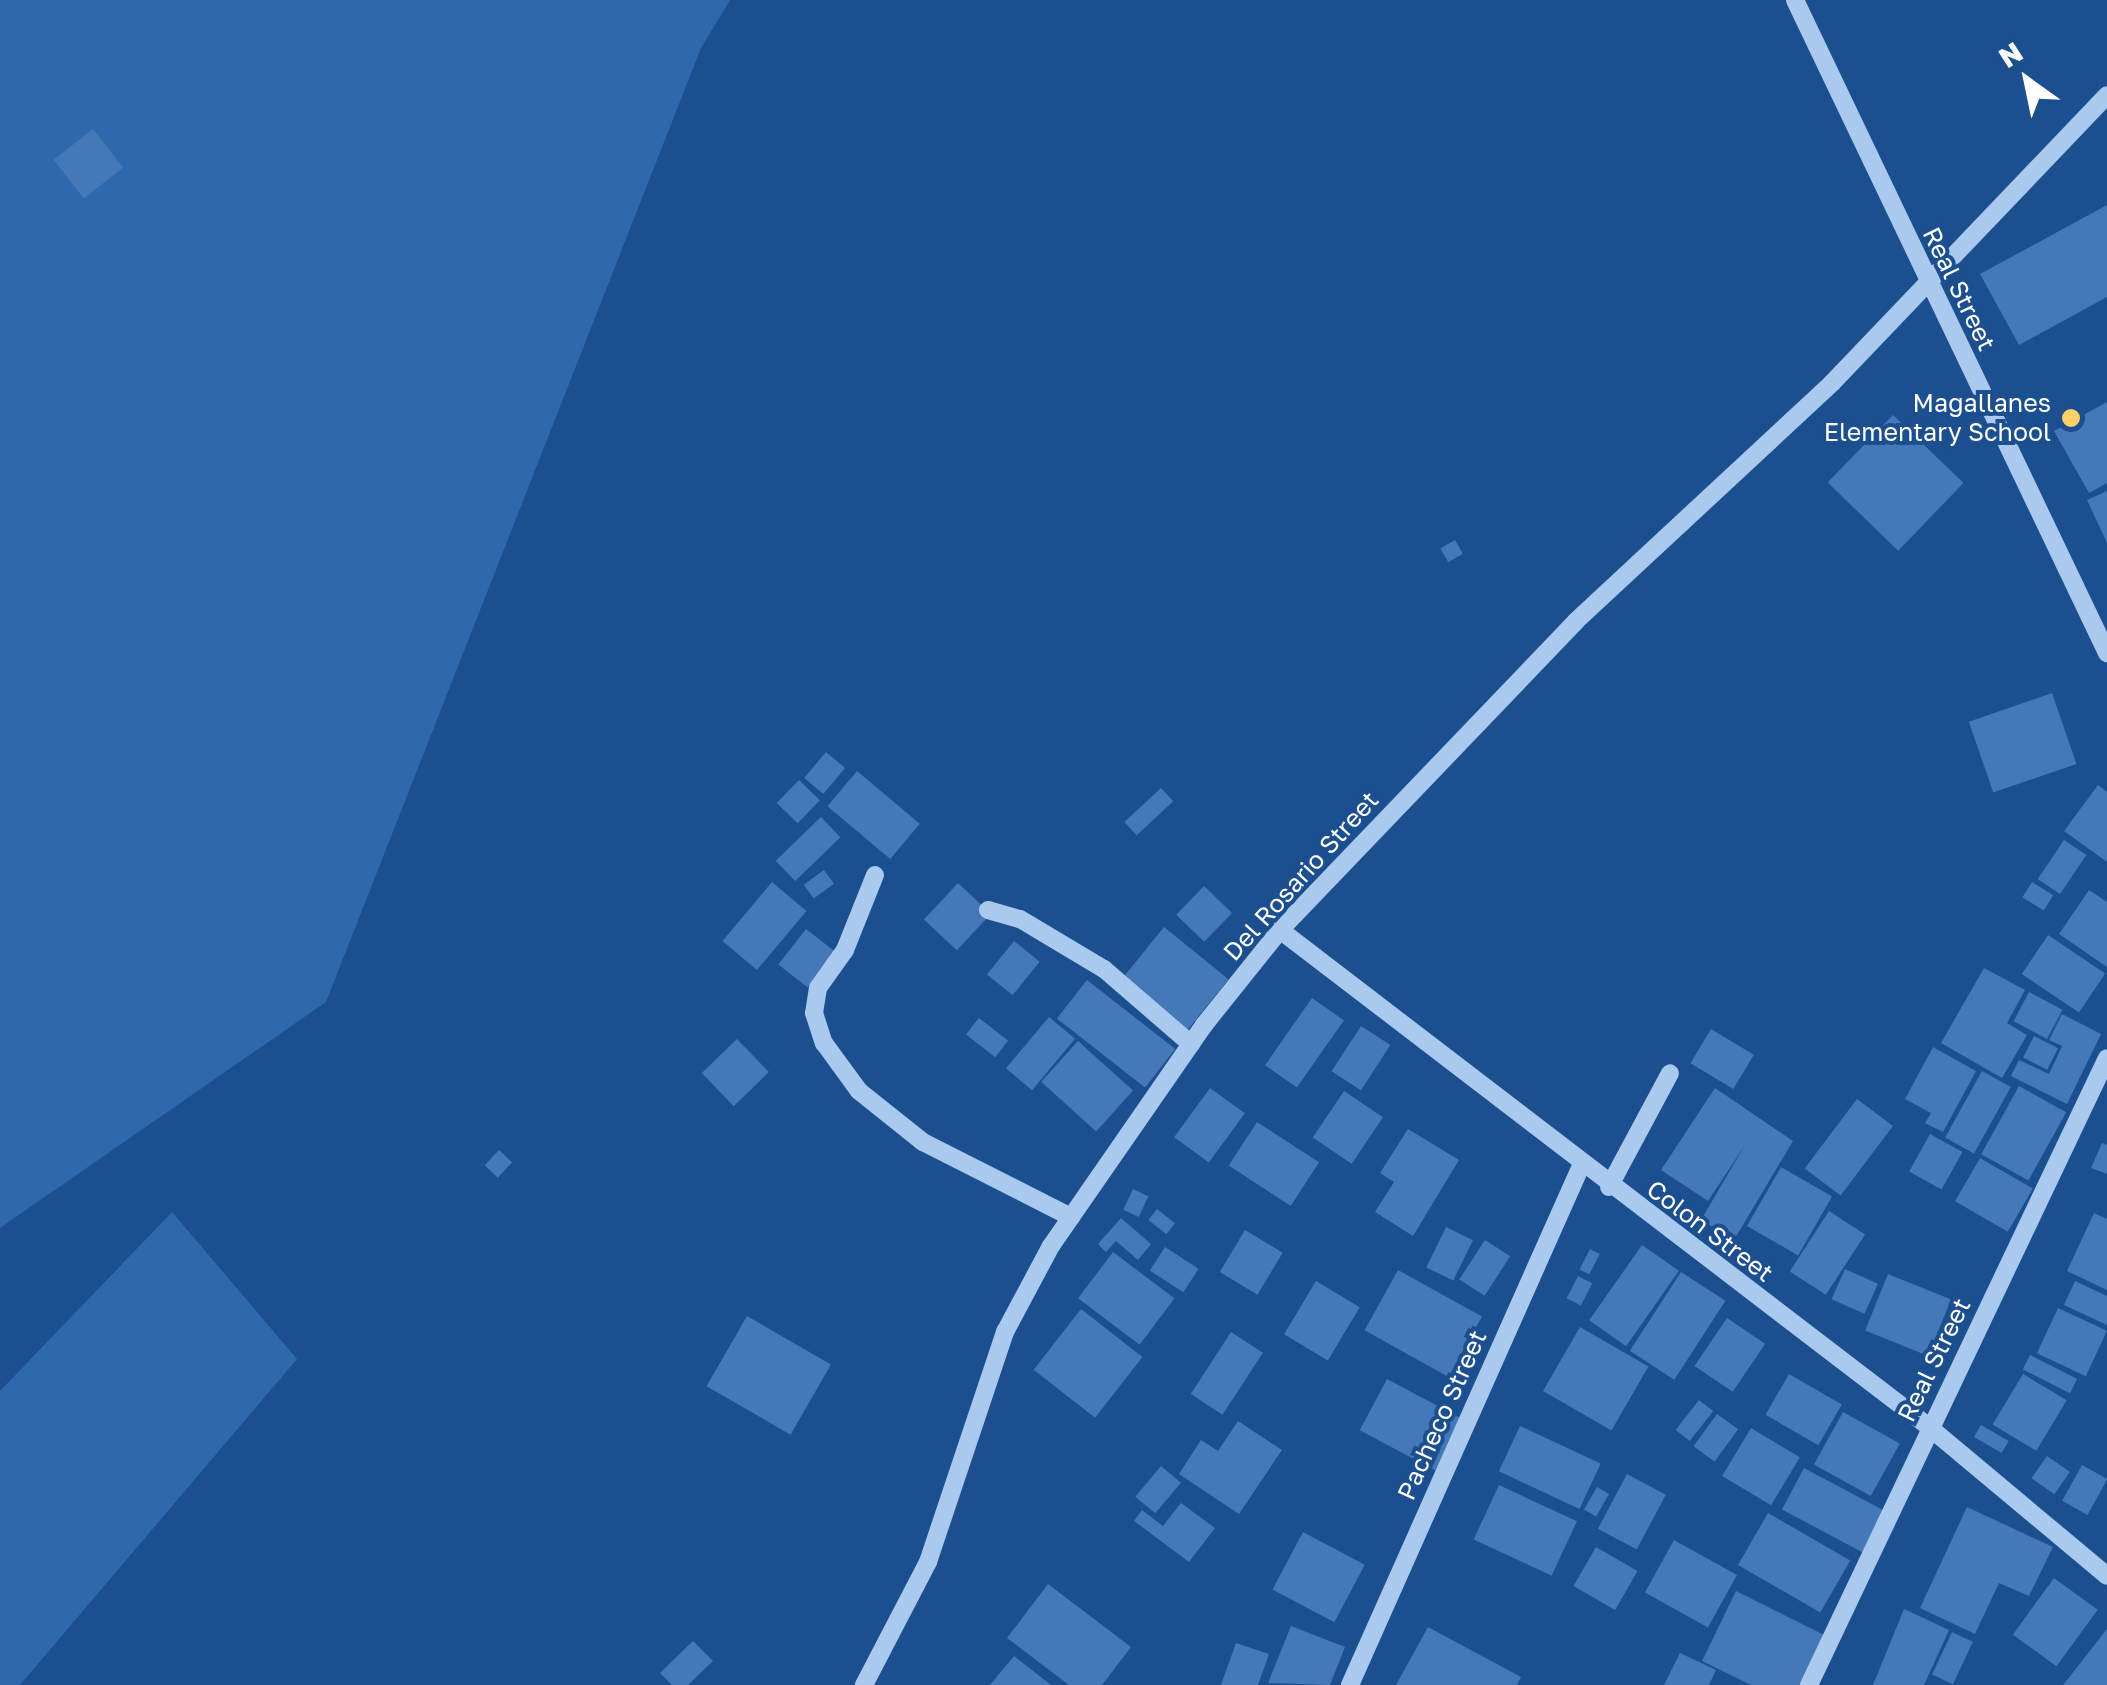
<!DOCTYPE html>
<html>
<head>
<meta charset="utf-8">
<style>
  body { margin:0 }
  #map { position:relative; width:2107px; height:1685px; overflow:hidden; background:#1b4f8f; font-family:"Golos Text",sans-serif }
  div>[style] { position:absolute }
  .green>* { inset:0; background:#2e69ad }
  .building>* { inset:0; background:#4478b7; transform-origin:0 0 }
  .minor>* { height:18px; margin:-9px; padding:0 9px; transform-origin:9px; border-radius:9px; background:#a9c9ee }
  .dots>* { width:28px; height:28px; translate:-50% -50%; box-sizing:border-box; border:5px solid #1b4f8f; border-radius:50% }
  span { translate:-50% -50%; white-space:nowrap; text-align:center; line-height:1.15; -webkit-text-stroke:8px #1b4f8f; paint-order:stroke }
  .street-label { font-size:25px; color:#fff }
  .poi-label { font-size:25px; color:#fff }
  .right { translate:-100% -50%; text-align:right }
  .north { position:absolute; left:1977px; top:30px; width:100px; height:100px; -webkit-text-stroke:8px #1b4f8f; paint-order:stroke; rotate:327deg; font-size:28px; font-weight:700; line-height:40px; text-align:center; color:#fff }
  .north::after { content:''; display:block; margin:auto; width:35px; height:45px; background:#fff; clip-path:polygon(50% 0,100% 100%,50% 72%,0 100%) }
</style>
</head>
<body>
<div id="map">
  <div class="green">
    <div style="clip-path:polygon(0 0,730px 0,701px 48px,326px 1002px,0 1228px)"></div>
    <div style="clip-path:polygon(172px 1212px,297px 1359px,20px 1685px,0 1685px,0 1391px)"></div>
  </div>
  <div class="building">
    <div style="left:93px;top:129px;width:49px;height:50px;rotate:52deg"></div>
    <div style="clip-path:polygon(2107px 205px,2107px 297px,2019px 345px,1980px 274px)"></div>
    <div style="clip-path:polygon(2107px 402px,2107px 483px,2089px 493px,2054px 431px)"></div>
    <div style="left:1893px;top:415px;width:98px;height:94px;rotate:44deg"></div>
    <div style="clip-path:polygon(2107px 491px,2107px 543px,2087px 500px)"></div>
    <div style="left:1455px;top:540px;width:16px;height:17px;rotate:60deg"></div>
    <div style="left:2052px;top:693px;width:75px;height:88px;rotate:71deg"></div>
    <div style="left:826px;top:752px;width:25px;height:34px;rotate:40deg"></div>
    <div style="left:857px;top:771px;width:82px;height:46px;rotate:40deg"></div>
    <div style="left:799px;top:780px;width:29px;height:32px;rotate:44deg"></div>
    <div style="clip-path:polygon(2098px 785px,2107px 792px,2107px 862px,2064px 831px)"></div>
    <div style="left:1161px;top:788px;width:18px;height:50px;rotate:47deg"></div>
    <div style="left:821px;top:817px;width:28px;height:63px;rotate:46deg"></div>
    <div style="left:2064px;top:840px;width:27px;height:47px;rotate:34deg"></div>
    <div style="left:824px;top:870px;width:17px;height:25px;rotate:54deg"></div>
    <div style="left:772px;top:882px;width:45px;height:77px;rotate:40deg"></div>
    <div style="left:2032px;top:882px;width:25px;height:18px;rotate:32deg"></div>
    <div style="left:958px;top:883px;width:45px;height:50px;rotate:43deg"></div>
    <div style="left:1204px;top:886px;width:39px;height:40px;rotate:44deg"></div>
    <div style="clip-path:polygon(2089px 890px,2107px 902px,2107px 967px,2059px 934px)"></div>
    <div style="left:1164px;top:927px;width:83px;height:65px;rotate:39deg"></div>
    <div style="left:806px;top:929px;width:37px;height:45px;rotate:38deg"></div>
    <div style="left:2048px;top:935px;width:69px;height:47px;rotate:34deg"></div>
    <div style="left:1014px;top:941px;width:33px;height:43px;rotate:39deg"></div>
    <div style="clip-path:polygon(1984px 968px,2025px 990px,2007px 1023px,2027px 1035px,2002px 1078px,1941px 1043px)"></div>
    <div style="left:1087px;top:980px;width:112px;height:49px;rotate:38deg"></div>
    <div style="left:2029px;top:992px;width:38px;height:33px;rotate:28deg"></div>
    <div style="left:1312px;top:998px;width:39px;height:82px;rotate:35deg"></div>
    <div style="clip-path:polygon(2062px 1014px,2101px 1034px,2067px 1104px,2011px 1076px,2019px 1060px,2049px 1074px,2062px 1046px,2049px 1040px)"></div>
    <div style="left:1049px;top:1017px;width:34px;height:67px;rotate:40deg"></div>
    <div style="left:979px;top:1018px;width:37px;height:21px;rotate:38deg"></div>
    <div style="left:1361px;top:1026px;width:35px;height:54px;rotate:33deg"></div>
    <div style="left:1711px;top:1029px;width:50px;height:40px;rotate:31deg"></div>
    <div style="left:2034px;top:1036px;width:27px;height:24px;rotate:27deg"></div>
    <div style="left:737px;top:1039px;width:46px;height:49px;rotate:46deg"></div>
    <div style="left:1078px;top:1041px;width:74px;height:55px;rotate:42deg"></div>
    <div style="clip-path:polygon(1933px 1047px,1976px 1071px,1943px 1132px,1925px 1123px,1931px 1113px,1905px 1099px)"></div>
    <div style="left:1982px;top:1071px;width:33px;height:76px;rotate:29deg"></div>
    <div style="left:2019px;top:1086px;width:54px;height:78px;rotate:29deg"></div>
    <div style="left:1210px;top:1088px;width:43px;height:61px;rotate:36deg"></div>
    <div style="clip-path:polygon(1715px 1088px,1793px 1141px,1734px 1240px,1701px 1220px,1745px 1145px,1708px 1201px,1661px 1170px)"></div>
    <div style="left:1344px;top:1091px;width:47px;height:56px;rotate:34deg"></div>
    <div style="left:1857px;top:1099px;width:45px;height:87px;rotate:37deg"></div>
    <div style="left:1257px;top:1122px;width:74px;height:52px;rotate:33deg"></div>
    <div style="clip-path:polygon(1408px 1129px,1459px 1160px,1413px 1236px,1375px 1212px,1394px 1182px,1380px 1173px)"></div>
    <div style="left:1930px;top:1134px;width:37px;height:43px;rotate:29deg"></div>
    <div style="clip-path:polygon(2102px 1143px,2107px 1145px,2107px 1174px,2091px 1168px)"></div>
    <div style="left:499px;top:1150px;width:18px;height:21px;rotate:43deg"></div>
    <div style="left:1980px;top:1158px;width:61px;height:50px;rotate:30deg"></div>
    <div style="left:1781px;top:1167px;width:59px;height:68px;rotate:30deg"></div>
    <div style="left:1133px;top:1189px;width:17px;height:23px;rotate:25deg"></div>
    <div style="left:1157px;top:1209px;width:23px;height:14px;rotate:38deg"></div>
    <div style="left:1829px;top:1211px;width:43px;height:72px;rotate:33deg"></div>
    <div style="clip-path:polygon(2094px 1213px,2107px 1219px,2107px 1290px,2067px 1271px)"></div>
    <div style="clip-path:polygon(1121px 1218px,1151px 1244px,1138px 1260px,1116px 1241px,1106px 1252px,1098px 1244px)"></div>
    <div style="left:1446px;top:1227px;width:30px;height:45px;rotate:26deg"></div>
    <div style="left:1245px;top:1230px;width:44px;height:49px;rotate:31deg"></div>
    <div style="left:1485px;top:1240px;width:30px;height:47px;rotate:33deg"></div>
    <div style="left:1642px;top:1245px;width:45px;height:92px;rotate:35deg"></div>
    <div style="left:1165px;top:1247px;width:40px;height:28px;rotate:33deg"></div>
    <div style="left:1590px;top:1249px;width:11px;height:23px;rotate:27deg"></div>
    <div style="left:1113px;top:1252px;width:77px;height:58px;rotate:37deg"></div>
    <div style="left:1845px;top:1269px;width:36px;height:33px;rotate:24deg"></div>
    <div style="left:1398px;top:1270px;width:96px;height:69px;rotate:29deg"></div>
    <div style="left:1681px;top:1272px;width:53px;height:94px;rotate:33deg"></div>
    <div style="left:1888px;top:1274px;width:68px;height:61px;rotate:22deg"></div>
    <div style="left:1578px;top:1276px;width:16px;height:25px;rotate:27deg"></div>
    <div style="left:1316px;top:1281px;width:51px;height:62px;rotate:31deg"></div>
    <div style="clip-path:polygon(2075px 1281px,2107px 1296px,2107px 1325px,2064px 1305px)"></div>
    <div style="left:2058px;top:1308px;width:54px;height:50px;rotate:25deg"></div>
    <div style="left:1081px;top:1309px;width:78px;height:77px;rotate:38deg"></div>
    <div style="left:747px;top:1316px;width:97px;height:81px;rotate:30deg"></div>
    <div style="left:1727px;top:1318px;width:46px;height:58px;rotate:34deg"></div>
    <div style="left:1580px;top:1327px;width:79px;height:74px;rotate:30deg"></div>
    <div style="left:1231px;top:1332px;width:38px;height:74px;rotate:33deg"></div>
    <div style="left:2030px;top:1355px;width:53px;height:16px;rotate:27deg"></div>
    <div style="left:1789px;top:1374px;width:61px;height:47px;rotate:30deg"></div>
    <div style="left:2023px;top:1374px;width:51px;height:59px;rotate:31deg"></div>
    <div style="left:1387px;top:1379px;width:88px;height:58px;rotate:28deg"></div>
    <div style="left:1699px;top:1400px;width:18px;height:38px;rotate:38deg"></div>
    <div style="left:1843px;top:1412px;width:65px;height:60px;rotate:29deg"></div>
    <div style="left:1717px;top:1414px;width:26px;height:40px;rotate:36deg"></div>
    <div style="clip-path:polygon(1238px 1421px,1282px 1450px,1239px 1514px,1179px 1474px,1201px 1440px,1218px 1451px)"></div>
    <div style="left:1981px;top:1425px;width:32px;height:14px;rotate:30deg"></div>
    <div style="left:1520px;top:1426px;width:89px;height:50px;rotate:25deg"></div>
    <div style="left:1751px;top:1428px;width:57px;height:56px;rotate:31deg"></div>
    <div style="left:2047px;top:1456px;width:28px;height:27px;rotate:35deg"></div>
    <div style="left:2082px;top:1465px;width:29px;height:41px;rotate:29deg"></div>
    <div style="left:1161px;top:1466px;width:26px;height:40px;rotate:40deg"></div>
    <div style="left:1804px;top:1468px;width:92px;height:47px;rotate:28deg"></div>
    <div style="left:1627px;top:1474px;width:44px;height:62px;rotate:28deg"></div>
    <div style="left:1499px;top:1485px;width:86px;height:60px;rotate:25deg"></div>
    <div style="left:1597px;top:1487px;width:14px;height:26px;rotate:30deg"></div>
    <div style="clip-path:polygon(1181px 1503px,1215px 1528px,1189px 1562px,1134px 1521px,1142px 1510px,1163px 1526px)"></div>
    <div style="clip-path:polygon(1967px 1507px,2053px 1547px,2029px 1596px,1999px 1583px,1975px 1634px,1920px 1608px)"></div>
    <div style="left:1768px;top:1513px;width:95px;height:60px;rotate:30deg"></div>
    <div style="left:1303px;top:1532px;width:70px;height:65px;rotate:28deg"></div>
    <div style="left:1674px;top:1540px;width:72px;height:60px;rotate:29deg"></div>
    <div style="left:1596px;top:1547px;width:48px;height:45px;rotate:30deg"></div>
    <div style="left:2054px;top:1578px;width:54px;height:70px;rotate:36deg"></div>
    <div style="clip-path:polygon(1048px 1584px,1131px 1647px,1102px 1685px,1069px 1685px,1007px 1638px)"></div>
    <div style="clip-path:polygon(1736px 1591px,1826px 1636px,1802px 1685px,1751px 1685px,1702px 1661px)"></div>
    <div style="clip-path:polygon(1904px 1609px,1949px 1630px,1924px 1685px,1873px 1685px)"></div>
    <div style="clip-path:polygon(1291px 1626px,1345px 1647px,1330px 1685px,1268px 1683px)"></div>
    <div style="clip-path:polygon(1428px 1627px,1521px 1677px,1517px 1685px,1396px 1685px)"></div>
    <div style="clip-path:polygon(2107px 1629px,2107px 1685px,2063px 1685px)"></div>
    <div style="left:1952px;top:1632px;width:23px;height:47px;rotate:25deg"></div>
    <div style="clip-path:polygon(693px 1641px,713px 1661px,688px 1685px,672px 1685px,660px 1673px)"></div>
    <div style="clip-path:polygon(1236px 1643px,1269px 1654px,1258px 1685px,1221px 1685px)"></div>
    <div style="clip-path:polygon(1680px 1653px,1716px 1670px,1709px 1685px,1664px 1685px)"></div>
    <div style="clip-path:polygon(1014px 1656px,1051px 1685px,990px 1685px)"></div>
  </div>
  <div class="minor">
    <div style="left:1795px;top:0;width:724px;rotate:64.46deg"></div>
    <div style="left:875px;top:875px;width:81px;rotate:111.8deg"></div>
    <div style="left:845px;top:950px;width:47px;rotate:125.4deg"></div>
    <div style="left:818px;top:988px;width:25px;rotate:99deg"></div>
    <div style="left:814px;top:1013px;width:32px;rotate:72deg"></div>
    <div style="left:824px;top:1043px;width:59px;rotate:53.9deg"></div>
    <div style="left:859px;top:1091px;width:82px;rotate:38.6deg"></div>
    <div style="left:923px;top:1142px;width:166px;rotate:26.9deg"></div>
    <div style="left:988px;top:910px;width:33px;rotate:16deg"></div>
    <div style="left:1020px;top:919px;width:98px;rotate:30.8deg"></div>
    <div style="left:1104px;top:969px;width:115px;rotate:40.8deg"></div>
    <div style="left:1280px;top:930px;width:817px;rotate:37.44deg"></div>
    <div style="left:1929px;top:1427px;width:232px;rotate:39.9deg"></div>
    <div style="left:1609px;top:1187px;width:129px;rotate:-61.8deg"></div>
    <div style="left:864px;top:1685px;width:139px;rotate:-62.5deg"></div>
    <div style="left:928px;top:1562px;width:243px;rotate:-71.5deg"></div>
    <div style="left:1005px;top:1332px;width:98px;rotate:-61.9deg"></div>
    <div style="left:1051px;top:1246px;width:269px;rotate:-55.3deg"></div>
    <div style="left:1204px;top:1025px;width:122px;rotate:-51.3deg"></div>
    <div style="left:1280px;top:930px;width:428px;rotate:-46.2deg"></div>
    <div style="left:1576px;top:621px;width:350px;rotate:-42.9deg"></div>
    <div style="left:1832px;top:383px;width:398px;rotate:-46.3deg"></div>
    <div style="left:1350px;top:1685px;width:568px;rotate:-66.01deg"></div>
    <div style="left:1809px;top:1685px;width:694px;rotate:-64.58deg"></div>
  </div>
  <div class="dots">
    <div style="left:2071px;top:418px;background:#ffd166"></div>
  </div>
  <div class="street-label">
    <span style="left:1959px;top:289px;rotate:64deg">Real Street</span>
    <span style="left:1301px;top:876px;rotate:-48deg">Del Rosario Street</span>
    <span style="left:1710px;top:1231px;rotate:37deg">Colon Street</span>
    <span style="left:1934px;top:1360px;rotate:-64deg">Real Street</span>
    <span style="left:1442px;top:1415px;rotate:-66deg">Pacheco Street</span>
  </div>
  <div class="poi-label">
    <span class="right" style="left:2051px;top:418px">Magallanes<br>Elementary School</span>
  </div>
  <div class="north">N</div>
</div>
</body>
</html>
